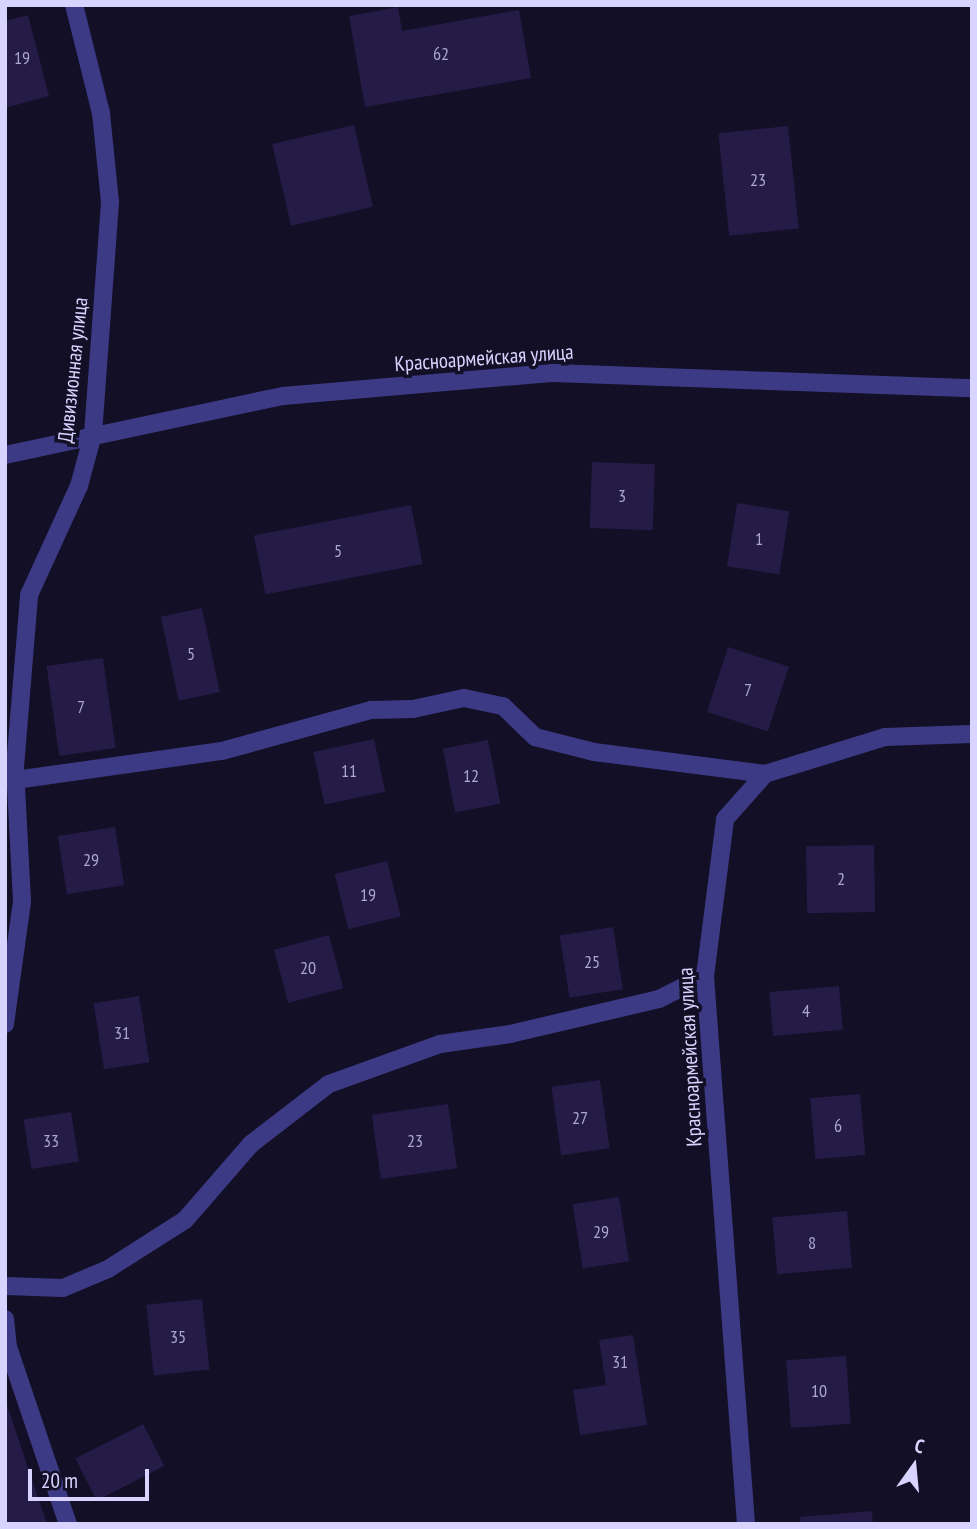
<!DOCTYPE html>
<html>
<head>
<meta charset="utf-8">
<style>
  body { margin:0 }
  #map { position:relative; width:977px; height:1529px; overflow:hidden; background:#130f26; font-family:"PT Sans Narrow",sans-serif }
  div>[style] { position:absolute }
  .building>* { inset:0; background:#241b47; transform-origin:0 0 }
  .minor>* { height:18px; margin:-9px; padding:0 9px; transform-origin:9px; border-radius:9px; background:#3d3a85 }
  span { translate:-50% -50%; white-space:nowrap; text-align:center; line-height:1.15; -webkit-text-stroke:7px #130f26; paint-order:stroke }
  .number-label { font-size:18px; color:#aca6d1 }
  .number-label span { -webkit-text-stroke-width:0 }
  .street-label { font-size:21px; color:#d9d4ff }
  .frame { position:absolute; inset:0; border:7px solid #d9d4ff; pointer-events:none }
  .north { position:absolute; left:879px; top:1431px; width:70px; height:70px; -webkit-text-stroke:5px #130f26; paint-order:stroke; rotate:15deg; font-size:19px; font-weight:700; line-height:28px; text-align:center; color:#d9d4ff }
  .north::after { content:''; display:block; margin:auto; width:24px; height:32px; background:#d9d4ff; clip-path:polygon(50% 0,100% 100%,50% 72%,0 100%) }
  .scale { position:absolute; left:28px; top:1469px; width:121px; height:32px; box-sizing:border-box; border:4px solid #d9d4ff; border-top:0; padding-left:9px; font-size:21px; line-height:24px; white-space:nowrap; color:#d9d4ff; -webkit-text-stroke:5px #130f26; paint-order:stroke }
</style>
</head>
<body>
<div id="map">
  <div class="building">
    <div style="clip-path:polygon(398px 7px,402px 31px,519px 10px,531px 78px,365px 107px,349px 16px)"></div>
    <div style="clip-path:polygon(28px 15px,49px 96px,5px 108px,5px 21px)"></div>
    <div style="left:354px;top:125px;width:84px;height:84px;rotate:77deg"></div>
    <div style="left:788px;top:126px;width:103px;height:70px;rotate:84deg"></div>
    <div style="left:592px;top:462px;width:63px;height:66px;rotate:2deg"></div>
    <div style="left:737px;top:503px;width:53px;height:64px;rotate:9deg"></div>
    <div style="left:411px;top:505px;width:60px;height:160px;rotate:79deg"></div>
    <div style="left:202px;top:608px;width:86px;height:42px;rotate:78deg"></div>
    <div style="left:728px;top:647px;width:64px;height:68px;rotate:18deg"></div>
    <div style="left:103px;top:658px;width:91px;height:57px;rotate:82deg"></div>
    <div style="left:374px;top:739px;width:54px;height:62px;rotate:78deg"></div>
    <div style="left:488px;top:740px;width:65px;height:46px;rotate:79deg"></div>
    <div style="left:115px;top:827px;width:59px;height:58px;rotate:81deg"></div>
    <div style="left:874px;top:845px;width:67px;height:68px;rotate:89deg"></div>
    <div style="left:387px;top:861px;width:57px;height:54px;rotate:76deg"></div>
    <div style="left:613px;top:927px;width:63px;height:54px;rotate:81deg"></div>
    <div style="left:329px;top:935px;width:55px;height:57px;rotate:75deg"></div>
    <div style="left:839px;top:986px;width:44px;height:70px;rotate:85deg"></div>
    <div style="left:139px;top:996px;width:67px;height:46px;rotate:81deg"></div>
    <div style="left:600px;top:1080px;width:69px;height:49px;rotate:82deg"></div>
    <div style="left:860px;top:1094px;width:61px;height:50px;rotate:85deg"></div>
    <div style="left:448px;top:1104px;width:65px;height:77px;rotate:82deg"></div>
    <div style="left:71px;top:1112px;width:50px;height:48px;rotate:81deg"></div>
    <div style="left:619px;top:1197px;width:65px;height:47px;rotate:81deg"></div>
    <div style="left:847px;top:1211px;width:57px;height:75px;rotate:85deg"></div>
    <div style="left:202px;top:1299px;width:71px;height:56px;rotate:84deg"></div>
    <div style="clip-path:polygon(633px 1335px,647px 1425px,580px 1435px,573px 1390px,606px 1385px,599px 1340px)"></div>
    <div style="left:846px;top:1356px;width:68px;height:60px;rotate:86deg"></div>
    <div style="clip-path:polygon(5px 1402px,6px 1402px,47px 1524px,5px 1524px)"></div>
    <div style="left:143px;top:1424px;width:47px;height:76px;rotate:63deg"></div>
    <div style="clip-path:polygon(872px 1511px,873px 1524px,801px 1524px,800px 1517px)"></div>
  </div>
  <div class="minor">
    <div style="left:5px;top:455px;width:284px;rotate:-12deg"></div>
    <div style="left:283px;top:396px;width:272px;rotate:-4.9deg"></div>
    <div style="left:554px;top:373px;width:418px;rotate:2.1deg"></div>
    <div style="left:15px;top:780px;width:209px;rotate:-8deg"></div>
    <div style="left:222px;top:751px;width:155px;rotate:-15.4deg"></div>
    <div style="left:371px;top:710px;width:42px;rotate:-1.4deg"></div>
    <div style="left:413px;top:709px;width:52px;rotate:-12.2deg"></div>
    <div style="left:464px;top:698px;width:40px;rotate:12deg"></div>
    <div style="left:503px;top:706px;width:45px;rotate:44.1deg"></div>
    <div style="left:535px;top:737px;width:61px;rotate:14.3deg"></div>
    <div style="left:594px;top:752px;width:172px;rotate:7.3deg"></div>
    <div style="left:5px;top:1024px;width:124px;rotate:-82.1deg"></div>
    <div style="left:22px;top:901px;width:134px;rotate:-93deg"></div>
    <div style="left:15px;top:767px;width:173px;rotate:-85.3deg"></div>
    <div style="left:29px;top:595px;width:120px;rotate:-65.4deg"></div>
    <div style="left:79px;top:486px;width:54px;rotate:-74.9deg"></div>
    <div style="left:93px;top:434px;width:233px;rotate:-85.8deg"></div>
    <div style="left:110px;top:202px;width:89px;rotate:-95.8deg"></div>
    <div style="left:101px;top:113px;width:111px;rotate:-104deg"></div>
    <div style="left:5px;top:1286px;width:58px;rotate:2deg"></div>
    <div style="left:63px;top:1288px;width:49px;rotate:-22.9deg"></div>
    <div style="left:108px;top:1269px;width:91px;rotate:-32.5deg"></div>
    <div style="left:185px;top:1220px;width:101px;rotate:-49deg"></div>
    <div style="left:251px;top:1144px;width:98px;rotate:-37.6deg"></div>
    <div style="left:329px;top:1084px;width:118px;rotate:-19.8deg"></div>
    <div style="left:440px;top:1044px;width:71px;rotate:-8.1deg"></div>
    <div style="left:510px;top:1034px;width:153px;rotate:-13.2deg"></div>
    <div style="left:659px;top:999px;width:51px;rotate:-26.6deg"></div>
    <div style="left:5px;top:1319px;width:28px;rotate:84deg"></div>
    <div style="left:8px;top:1347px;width:187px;rotate:71.3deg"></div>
    <div style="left:746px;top:1524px;width:550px;rotate:-94.28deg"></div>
    <div style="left:705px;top:976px;width:158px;rotate:-82.7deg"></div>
    <div style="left:725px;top:819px;width:60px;rotate:-48.4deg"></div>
    <div style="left:765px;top:774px;width:126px;rotate:-17.1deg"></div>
    <div style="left:885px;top:737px;width:87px;rotate:-2deg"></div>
  </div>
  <div class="number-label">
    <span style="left:441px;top:54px">62</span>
    <span style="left:22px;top:58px">19</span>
    <span style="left:758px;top:180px">23</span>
    <span style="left:622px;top:496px">3</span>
    <span style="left:759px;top:539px">1</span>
    <span style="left:338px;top:551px">5</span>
    <span style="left:191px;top:654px">5</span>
    <span style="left:748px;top:690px">7</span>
    <span style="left:81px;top:707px">7</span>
    <span style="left:349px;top:771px">11</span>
    <span style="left:471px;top:776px">12</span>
    <span style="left:91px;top:860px">29</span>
    <span style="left:841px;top:879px">2</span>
    <span style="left:368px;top:895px">19</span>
    <span style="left:592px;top:962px">25</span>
    <span style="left:308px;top:968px">20</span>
    <span style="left:806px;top:1011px">4</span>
    <span style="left:122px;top:1033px">31</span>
    <span style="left:580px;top:1118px">27</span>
    <span style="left:838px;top:1126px">6</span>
    <span style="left:51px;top:1141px">33</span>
    <span style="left:415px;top:1141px">23</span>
    <span style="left:601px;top:1232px">29</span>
    <span style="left:812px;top:1243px">8</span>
    <span style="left:178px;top:1337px">35</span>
    <span style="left:620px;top:1362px">31</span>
    <span style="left:819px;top:1391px">10</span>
  </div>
  <div class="street-label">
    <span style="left:484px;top:358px;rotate:-4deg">Красноармейская улица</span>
    <span style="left:73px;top:370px;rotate:-84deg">Дивизионная улица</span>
    <span style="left:690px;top:1057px;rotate:-93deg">Красноармейская улица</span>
  </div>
  <div class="frame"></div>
  <div class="north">С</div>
  <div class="scale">20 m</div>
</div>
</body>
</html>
